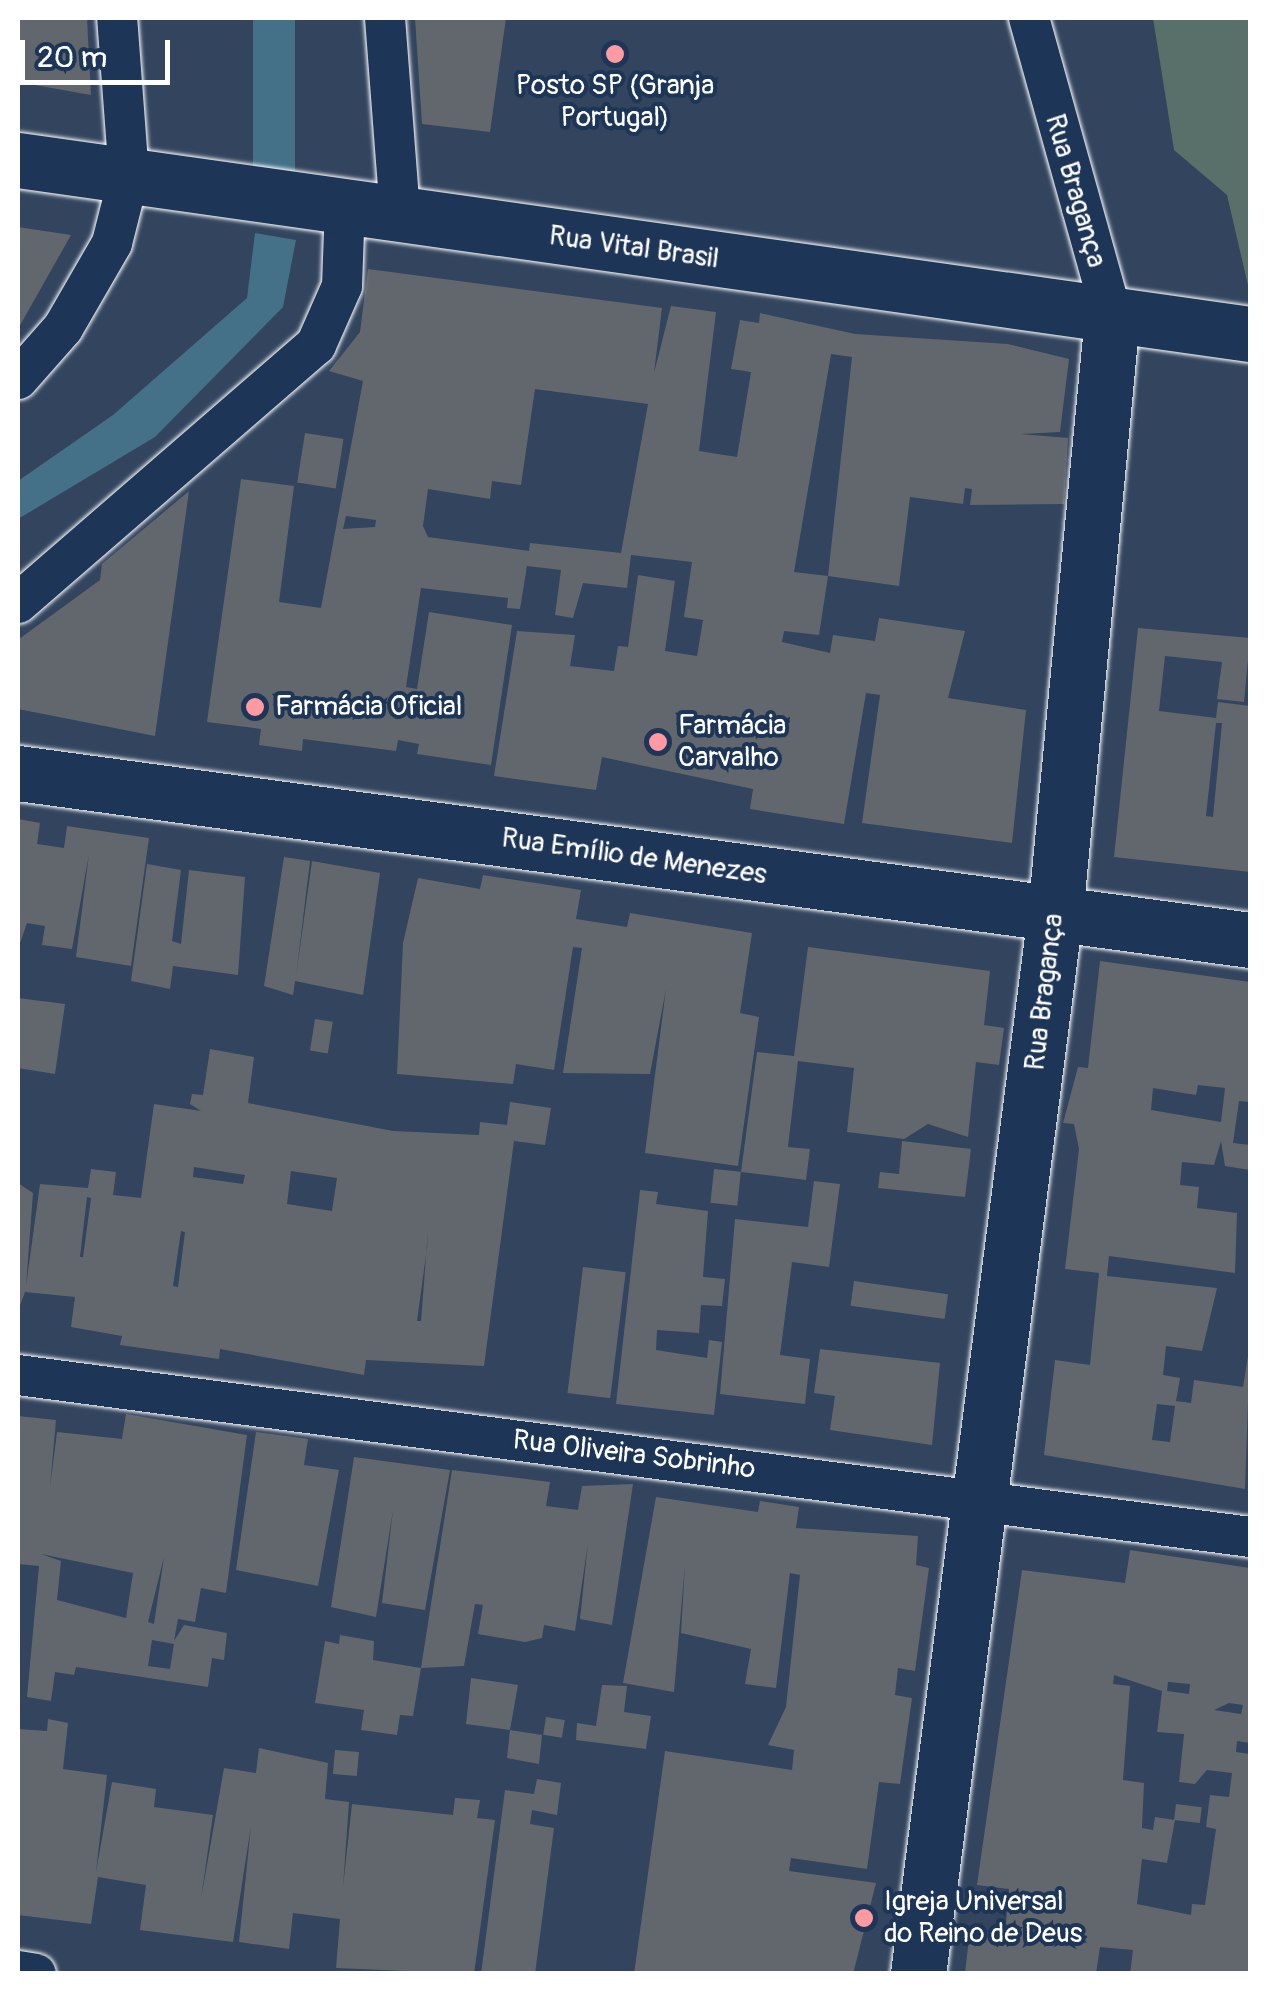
<!DOCTYPE html>
<html>
<head>
<meta charset="utf-8">
<style>
  body { margin:0 }
  #map { position:relative; width:1268px; height:1991px; overflow:hidden; background:#32445e; font-family:Pangolin,sans-serif }
  div>[style] { position:absolute }
  .green>* { inset:0; background:#596f6a }
  .water>* { inset:0; background:#447088; transform-origin:0 0 }
  .building>* { inset:0; background:#62676d; transform-origin:0 0 }
  .roads { filter:drop-shadow(0 0 2px #fff) drop-shadow(0 0 2px #fff) }
  .street>* { height:40px; margin:-20px; padding:0 20px; transform-origin:20px; border-radius:20px; background:#1d3557 }
  .secondary>* { height:55px; margin:-27.5px; padding:0 27.5px; transform-origin:27.5px; border-radius:27.5px; background:#1d3557 }
  .dots>* { width:28px; height:28px; translate:-50% -50%; box-sizing:border-box; border:5px solid #1d3557; border-radius:50% }
  span { translate:-50% -50%; white-space:nowrap; text-align:center; line-height:1.15; -webkit-text-stroke:8px #1d3557; paint-order:stroke }
  .poi-label { font-size:28px; color:#fff }
  .left { translate:0 -50%; text-align:left }
  .street-label { font-size:28px; color:#fff }
  .frame { position:absolute; inset:0; border:20px solid #fff; pointer-events:none }
  .scale { position:absolute; left:20px; top:40px; width:150px; height:45px; box-sizing:border-box; border:5px solid #fff; border-top:0; padding-left:12px; font-size:30px; line-height:35px; white-space:nowrap; color:#fff; -webkit-text-stroke:8px #1d3557; paint-order:stroke }
</style>
</head>
<body>
<div id="map">
  <div class="green">
    <div style="clip-path:polygon(1153px 18px,1250px 18px,1250px 294px,1227px 195px,1174px 150px)"></div>
  </div>
  <div class="water">
    <div style="left:253px;top:18px;width:42px;height:153px"></div>
    <div style="clip-path:polygon(255px 233px,296px 240px,283px 307px,155px 437px,18px 519px,18px 481px,113px 415px,247px 298px)"></div>
  </div>
  <div class="building">
    <div style="clip-path:polygon(18px 18px,87px 18px,91px 95px,18px 82px)"></div>
    <div style="clip-path:polygon(415px 18px,506px 18px,490px 132px,422px 124px)"></div>
    <div style="clip-path:polygon(18px 227px,71px 235px,18px 329px)"></div>
    <div style="clip-path:polygon(evenodd,368px 269px,662px 308px,654px 373px,671px 306px,716px 312px,699px 451px,737px 457px,751px 372px,731px 369px,740px 320px,759px 323px,760px 313px,855px 334px,1008px 344px,1069px 359px,1060px 432px,1021px 434px,1068px 438px,1064px 504px,970px 505px,972px 489px,965px 488px,963px 504px,910px 497px,899px 586px,828px 576px,819px 635px,784px 631px,782px 642px,830px 653px,833px 635px,875px 641px,879px 618px,965px 631px,948px 698px,1026px 710px,1012px 843px,862px 823px,880px 695px,866px 693px,844px 824px,750px 809px,753px 789px,602px 757px,596px 790px,494px 776px,517px 631px,575px 635px,570px 666px,614px 671px,618px 646px,628px 647px,638px 575px,675px 581px,665px 651px,697px 656px,703px 620px,684px 617px,692px 562px,631px 555px,627px 588px,583px 583px,573px 618px,555px 615px,561px 570px,527px 566px,520px 609px,507px 608px,508px 598px,421px 588px,406px 687px,417px 689px,429px 612px,512px 625px,491px 765px,417px 754px,419px 744px,398px 740px,396px 751px,303px 739px,302px 751px,259px 745px,261px 729px,207px 722px,241px 479px,294px 486px,279px 602px,321px 608px,363px 381px,329px 371px,360px 332px,368px 269px,831px 354px,852px 357px,828px 576px,794px 572px,831px 354px,368px 269px,535px 389px,648px 404px,621px 553px,530px 543px,529px 551px,428px 537px,423px 526px,428px 489px,490px 499px,492px 481px,521px 485px,535px 389px,368px 269px,346px 516px,376px 520px,375px 527px,343px 529px,346px 516px)"></div>
    <div style="left:305px;top:433px;width:39px;height:50px;rotate:9deg"></div>
    <div style="clip-path:polygon(189px 491px,155px 736px,18px 709px,19px 639px,100px 580px,102px 564px)"></div>
    <div style="clip-path:polygon(evenodd,1138px 628px,1250px 638px,1244px 702px,1217px 699px,1222px 662px,1165px 656px,1159px 711px,1216px 718px,1218px 702px,1250px 706px,1250px 872px,1114px 857px,1138px 628px,1216px 723px,1222px 723px,1213px 817px,1206px 816px,1216px 723px)"></div>
    <div style="clip-path:polygon(18px 819px,40px 823px,37px 844px,64px 848px,67px 826px,149px 838px,131px 966px,76px 957px,89px 854px,72px 949px,42px 945px,45px 926px,27px 923px,18px 949px)"></div>
    <div style="clip-path:polygon(284px 857px,310px 861px,296px 976px,312px 861px,380px 873px,363px 995px,295px 981px,293px 995px,264px 986px)"></div>
    <div style="clip-path:polygon(147px 864px,181px 870px,172px 941px,181px 944px,189px 870px,245px 877px,238px 975px,173px 966px,170px 989px,131px 981px)"></div>
    <div style="clip-path:polygon(483px 875px,581px 890px,576px 919px,627px 927px,630px 913px,752px 933px,740px 1013px,759px 1017px,738px 1166px,645px 1153px,666px 989px,650px 1074px,563px 1073px,582px 948px,573px 947px,554px 1070px,516px 1064px,513px 1084px,397px 1074px,403px 943px,418px 878px,480px 889px)"></div>
    <div style="clip-path:polygon(808px 947px,990px 971px,984px 1025px,1004px 1028px,999px 1065px,976px 1062px,968px 1137px,928px 1124px,904px 1139px,847px 1132px,854px 1068px,798px 1061px,788px 1147px,810px 1149px,806px 1180px,741px 1172px,757px 1052px,794px 1056px)"></div>
    <div style="clip-path:polygon(evenodd,1100px 961px,1250px 982px,1250px 1102px,1239px 1101px,1233px 1143px,1250px 1145px,1250px 1170px,1225px 1166px,1221px 1141px,1214px 1165px,1182px 1162px,1180px 1185px,1199px 1187px,1197px 1208px,1237px 1213px,1235px 1273px,1109px 1256px,1107px 1276px,1217px 1288px,1202px 1351px,1166px 1346px,1163px 1375px,1180px 1378px,1176px 1401px,1191px 1403px,1194px 1380px,1243px 1387px,1250px 1344px,1245px 1489px,1044px 1455px,1055px 1360px,1090px 1365px,1099px 1273px,1065px 1269px,1079px 1149px,1074px 1124px,1063px 1123px,1078px 1067px,1088px 1068px,1100px 961px,1198px 1085px,1225px 1088px,1221px 1122px,1151px 1110px,1153px 1088px,1196px 1095px,1198px 1085px,1100px 961px,1157px 1404px,1175px 1406px,1170px 1442px,1152px 1440px,1157px 1404px)"></div>
    <div style="clip-path:polygon(18px 998px,65px 1004px,55px 1074px,18px 1068px)"></div>
    <div style="left:315px;top:1019px;width:18px;height:32px;rotate:9deg"></div>
    <div style="clip-path:polygon(evenodd,210px 1049px,254px 1057px,248px 1103px,393px 1131px,479px 1135px,480px 1122px,507px 1125px,510px 1102px,551px 1108px,545px 1145px,514px 1141px,484px 1366px,366px 1360px,364px 1375px,220px 1349px,219px 1359px,120px 1345px,122px 1336px,71px 1327px,75px 1297px,25px 1292px,18px 1311px,18px 1183px,33px 1193px,26px 1286px,40px 1184px,88px 1188px,91px 1169px,116px 1172px,113px 1195px,141px 1198px,154px 1104px,201px 1111px,190px 1104px,192px 1094px,203px 1095px,210px 1049px,194px 1167px,245px 1175px,243px 1184px,193px 1177px,194px 1167px,210px 1049px,291px 1171px,337px 1178px,332px 1211px,287px 1204px,291px 1171px,210px 1049px,87px 1197px,91px 1198px,83px 1257px,80px 1257px,87px 1197px,210px 1049px,181px 1231px,185px 1232px,178px 1287px,173px 1286px,181px 1231px,210px 1049px,428px 1231px,421px 1321px,417px 1321px,427px 1248px,428px 1231px)"></div>
    <div style="clip-path:polygon(902px 1141px,971px 1149px,965px 1197px,878px 1188px,880px 1172px,899px 1174px)"></div>
    <div style="left:714px;top:1169px;width:27px;height:34px;rotate:6deg"></div>
    <div style="clip-path:polygon(814px 1181px,840px 1184px,829px 1267px,792px 1262px,780px 1355px,810px 1359px,805px 1404px,720px 1394px,735px 1219px,808px 1227px)"></div>
    <div style="clip-path:polygon(640px 1190px,658px 1192px,656px 1204px,708px 1211px,703px 1277px,725px 1279px,722px 1306px,701px 1305px,699px 1333px,657px 1330px,656px 1350px,707px 1358px,709px 1340px,722px 1342px,714px 1415px,616px 1404px)"></div>
    <div style="left:583px;top:1267px;width:43px;height:127px;rotate:7deg"></div>
    <div style="left:854px;top:1281px;width:95px;height:25px;rotate:8deg"></div>
    <div style="clip-path:polygon(820px 1349px,940px 1363px,932px 1445px,830px 1430px,835px 1396px,814px 1393px)"></div>
    <div style="clip-path:polygon(evenodd,126px 1414px,247px 1435px,226px 1593px,201px 1588px,195px 1622px,178px 1619px,174px 1641px,184px 1625px,227px 1633px,224px 1660px,212px 1658px,208px 1687px,76px 1667px,74px 1675px,55px 1672px,51px 1701px,27px 1697px,39px 1566px,18px 1564px,18px 1416px,56px 1420px,50px 1487px,57px 1432px,122px 1439px,126px 1414px,41px 1554px,133px 1573px,126px 1618px,57px 1600px,61px 1561px,41px 1554px,126px 1414px,164px 1557px,154px 1624px,148px 1622px,164px 1557px,126px 1414px,152px 1640px,174px 1644px,170px 1669px,148px 1666px,152px 1640px)"></div>
    <div style="clip-path:polygon(256px 1432px,308px 1439px,304px 1465px,339px 1470px,318px 1586px,236px 1570px)"></div>
    <div style="clip-path:polygon(354px 1457px,450px 1470px,425px 1610px,382px 1603px,393px 1510px,376px 1617px,331px 1607px)"></div>
    <div style="clip-path:polygon(452px 1470px,550px 1482px,546px 1506px,578px 1510px,582px 1486px,633px 1484px,612px 1625px,580px 1619px,588px 1543px,575px 1631px,544px 1625px,542px 1638px,525px 1642px,478px 1634px,483px 1605px,475px 1604px,464px 1666px,421px 1668px)"></div>
    <div style="clip-path:polygon(656px 1497px,758px 1512px,760px 1501px,799px 1507px,796px 1528px,918px 1536px,916px 1565px,929px 1568px,915px 1671px,898px 1668px,895px 1695px,912px 1698px,900px 1784px,879px 1782px,867px 1869px,791px 1858px,789px 1871px,876px 1883px,853px 1974px,634px 1974px,665px 1751px,792px 1770px,794px 1750px,768px 1745px,786px 1707px,800px 1575px,790px 1573px,776px 1688px,745px 1684px,751px 1649px,681px 1633px,685px 1564px,674px 1692px,623px 1683px)"></div>
    <div style="clip-path:polygon(evenodd,1130px 1550px,1250px 1568px,1250px 1743px,1237px 1741px,1236px 1752px,1250px 1754px,1250px 1974px,1130px 1974px,1133px 1950px,1100px 1947px,1096px 1974px,965px 1973px,970px 1930px,1005px 1934px,1009px 1889px,977px 1885px,1022px 1570px,1125px 1583px,1130px 1550px,1114px 1675px,1162px 1691px,1157px 1732px,1184px 1734px,1179px 1782px,1195px 1784px,1207px 1770px,1232px 1773px,1229px 1797px,1210px 1795px,1206px 1827px,1216px 1829px,1205px 1905px,1192px 1904px,1191px 1915px,1137px 1904px,1142px 1859px,1167px 1863px,1175px 1820px,1155px 1817px,1153px 1830px,1142px 1828px,1144px 1783px,1123px 1780px,1130px 1686px,1113px 1684px,1114px 1675px,1130px 1550px,1168px 1682px,1190px 1684px,1189px 1694px,1167px 1691px,1168px 1682px,1130px 1550px,1229px 1703px,1243px 1705px,1241px 1714px,1214px 1710px,1229px 1703px)"></div>
    <div style="clip-path:polygon(340px 1635px,374px 1641px,373px 1660px,421px 1668px,413px 1716px,400px 1715px,397px 1735px,361px 1730px,364px 1710px,315px 1703px,325px 1641px,339px 1644px)"></div>
    <div style="clip-path:polygon(471px 1678px,518px 1685px,510px 1730px,542px 1735px,539px 1764px,507px 1758px,510px 1730px,466px 1724px)"></div>
    <div style="clip-path:polygon(602px 1685px,627px 1686px,624px 1712px,651px 1716px,646px 1749px,576px 1740px,577px 1723px,596px 1726px)"></div>
    <div style="left:546px;top:1717px;width:19px;height:18px;rotate:9deg"></div>
    <div style="clip-path:polygon(48px 1719px,68px 1723px,63px 1769px,107px 1775px,96px 1872px,112px 1782px,156px 1789px,154px 1807px,213px 1815px,201px 1899px,224px 1768px,256px 1773px,259px 1748px,328px 1763px,325px 1799px,349px 1802px,343px 1887px,352px 1804px,453px 1815px,455px 1798px,480px 1800px,477px 1818px,495px 1820px,474px 1974px,336px 1968px,340px 1919px,293px 1913px,289px 1949px,239px 1942px,251px 1826px,233px 1942px,140px 1930px,146px 1885px,98px 1877px,91px 1924px,18px 1915px,18px 1729px,47px 1731px)"></div>
    <div style="left:335px;top:1750px;width:24px;height:24px;rotate:5deg"></div>
    <div style="clip-path:polygon(537px 1779px,561px 1783px,557px 1815px,532px 1810px,530px 1824px,554px 1828px,535px 1974px,481px 1974px,505px 1790px,534px 1794px)"></div>
    <div style="left:1176px;top:1804px;width:26px;height:16px;rotate:7deg"></div>
  </div>
  <div class="roads">
    <div class="street">
      <div style="left:385px;top:18px;width:198px;rotate:85.6deg"></div>
      <div style="left:1029px;top:18px;width:309px;rotate:74.4deg"></div>
      <div style="left:18px;top:379px;width:68px;rotate:-48.6deg"></div>
      <div style="left:63px;top:328px;width:98px;rotate:-60deg"></div>
      <div style="left:112px;top:243px;width:69px;rotate:-75.8deg"></div>
      <div style="left:129px;top:176px;width:158px;rotate:-94.3deg"></div>
      <div style="left:18px;top:603px;width:394px;rotate:-40.9deg"></div>
      <div style="left:316px;top:345px;width:64px;rotate:-66.2deg"></div>
      <div style="left:342px;top:286px;width:80px;rotate:-87.9deg"></div>
      <div style="left:18px;top:1375px;width:1243px;rotate:7.49deg"></div>
      <div style="left:18px;top:1971px;width:18px;rotate:9deg"></div>
    </div>
    <div class="secondary">
      <div style="left:18px;top:160px;width:1244px;rotate:8.04deg"></div>
      <div style="left:18px;top:773px;width:1243px;rotate:7.72deg"></div>
      <div style="left:918px;top:1974px;width:1068px;rotate:-82.63deg"></div>
      <div style="left:1055px;top:915px;width:602px;rotate:-84.56deg"></div>
    </div>
  </div>
  <div class="dots">
    <div style="left:615px;top:54px;background:#ff9aa2"></div>
    <div style="left:255px;top:707px;background:#ff9aa2"></div>
    <div style="left:658px;top:742px;background:#ff9aa2"></div>
    <div style="left:864px;top:1918px;background:#ff9aa2"></div>
  </div>
  <div class="poi-label">
    <span style="left:615px;top:102px">Posto SP (Granja<br>Portugal)</span>
    <span class="left" style="left:275px;top:707px">Farmácia Oficial</span>
    <span class="left" style="left:678px;top:742px">Farmácia<br>Carvalho</span>
    <span class="left" style="left:884px;top:1918px">Igreja Universal<br>do Reino de Deus</span>
  </div>
  <div class="street-label">
    <span style="left:1075px;top:191px;rotate:74deg">Rua Bragança</span>
    <span style="left:634px;top:248px;rotate:8deg">Rua Vital Brasil</span>
    <span style="left:634px;top:857px;rotate:8deg">Rua Emílio de Menezes</span>
    <span style="left:1045px;top:992px;rotate:-83deg">Rua Bragança</span>
    <span style="left:634px;top:1455px;rotate:7deg">Rua Oliveira Sobrinho</span>
  </div>
  <div class="frame"></div>
  <div class="scale">20 m</div>
</div>
</body>
</html>
